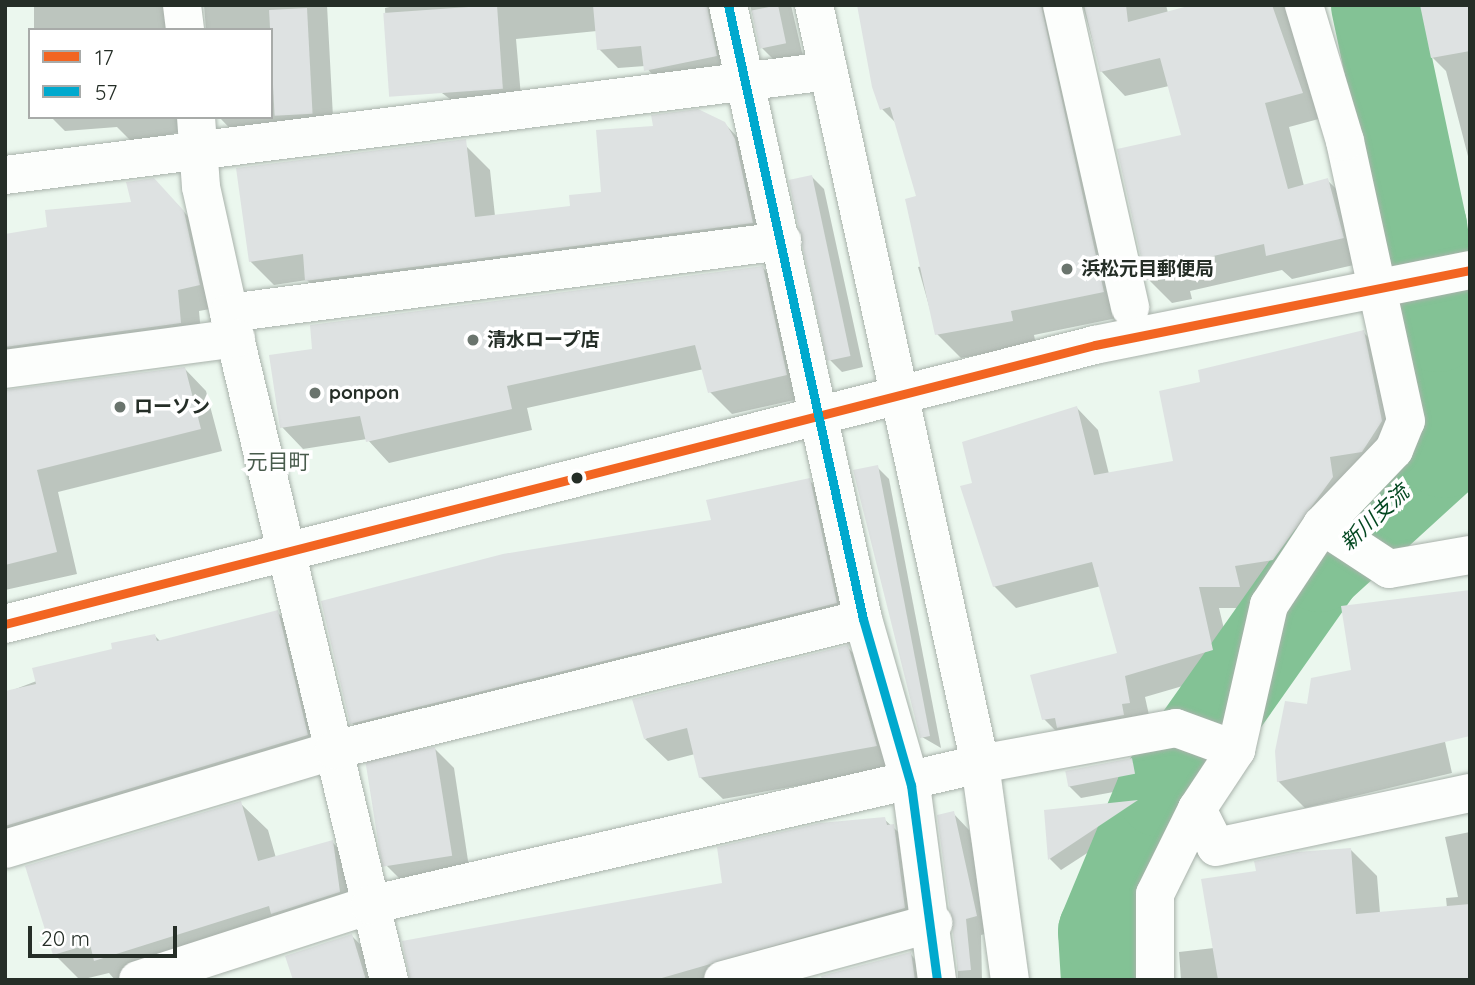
<!DOCTYPE html>
<html>
<head>
<meta charset="utf-8">
<style>
  body { margin:0 }
  #map { position:relative; width:1475px; height:985px; overflow:hidden; background:#ebf7ee; font-family:Quicksand,"Noto Sans JP",sans-serif }
  div>[style] { position:absolute }
  .shadow>* { inset:0; background:#0003; transform-origin:0 0 }
  .river>* { height:89px; margin:-44.5px; padding:0 44.5px; transform-origin:44.5px; border-radius:44.5px; background:#83c295 }
  .building>* { inset:0; background:#dee2e2; transform-origin:0 0 }
  .roads { filter:drop-shadow(0 0 2px #a9b2ab) drop-shadow(0 0 2px #a9b2ab) }
  .street>* { height:38px; margin:-19px; padding:0 19px; transform-origin:19px; border-radius:19px; background:#fcfefc }
  .secondary>* { height:38px; margin:-19px; padding:0 19px; transform-origin:19px; border-radius:19px; background:#fcfefc }
  .bus-1>* { height:9px; margin:-4.5px; padding:0 4.5px; transform-origin:4.5px; border-radius:4.5px; background:#f26522 }
  .bus-2>* { height:9px; margin:-4.5px; padding:0 4.5px; transform-origin:4.5px; border-radius:4.5px; background:#00a9ce }
  .dots>* { width:19px; height:19px; translate:-50% -50%; box-sizing:border-box; border:4px solid #fff; border-radius:50% }
  span { translate:-50% -50%; white-space:nowrap; text-align:center; line-height:1.15; -webkit-text-stroke:7px #fff; paint-order:stroke }
  .poi-label { font-size:19px; color:#252e27; font-weight:700 }
  .left { translate:0 -50%; text-align:left }
  .neighbourhood-label { font-size:21px; color:#495c4d }
  .water-label { font-size:21px; color:#034720; font-style:italic }
  .frame { position:absolute; inset:0; border:7px solid #252e27; pointer-events:none }
  .legend { position:absolute; left:28px; top:28px; width:245px; height:91px; box-sizing:border-box; background:#fff; border:2px solid #a8aba9; margin:0; padding:9px 12px; list-style:none; font-size:21px; color:#252e27 }
  .legend li { display:flex; align-items:center; gap:14px; height:35px }
  .legend b { width:35px; border:2px solid #a8aba9 }
  .scale { position:absolute; left:28px; top:926px; width:149px; height:32px; box-sizing:border-box; border:4px solid #252e27; border-top:0; padding-left:9px; font-size:21px; line-height:24px; white-space:nowrap; color:#252e27; -webkit-text-stroke:5px #fff; paint-order:stroke }
</style>
</head>
<body>
<div id="map">
  <div class="shadow">
    <div style="left:34px;top:5px;width:139px;height:25px"></div>
    <div style="clip-path:polygon(204px 5px,327px 5px,334px 136px,242px 141px,220px 118px,271px 117px,271px 30px,206px 30px)"></div>
    <div style="clip-path:polygon(740px 5px,735px 75px,665px 89px,645px 66px,618px 68px,599px 49px,597px 31px,516px 39px,522px 108px,468px 112px,387px 53px,385px 8px,399px 5px)"></div>
    <div style="clip-path:polygon(750px 5px,791px 5px,804px 61px,780px 66px,761px 47px)"></div>
    <div style="clip-path:polygon(859px 5px,1166px 5px,1168px 13px,1199px 5px,1284px 5px,1326px 117px,1289px 127px,1304px 186px,1327px 180px,1352px 204px,1367px 262px,1292px 279px,1282px 270px,1190px 291px,1192px 299px,1172px 303px,1148px 279px,1183px 136px,1169px 86px,1125px 96px,1101px 71px,1083px 7px,1071px 14px,1127px 316px,1034px 335px,1036px 345px,961px 358px,937px 334px,918px 267px,924px 266px,918px 198px,897px 124px,882px 109px)"></div>
    <div style="clip-path:polygon(1470px 5px,1470px 164px,1446px 71px,1432px 57px)"></div>
    <div style="clip-path:polygon(51px 117px,218px 117px,137px 147px,117px 127px,65px 131px)"></div>
    <div style="clip-path:polygon(724px 123px,748px 148px,776px 246px,331px 304px,307px 280px,274px 285px,250px 261px,466px 146px,490px 170px,495px 216px,572px 208px,603px 194px,655px 127px)"></div>
    <div style="clip-path:polygon(812px 177px,824px 189px,863px 367px,842px 372px,830px 360px)"></div>
    <div style="clip-path:polygon(175px 202px,205px 235px,221px 307px,199px 311px,202px 345px,6px 382px,7px 393px,185px 369px,206px 391px,222px 451px,58px 492px,77px 574px,5px 590px,5px 257px)"></div>
    <div style="clip-path:polygon(762px 267px,784px 289px,808px 397px,732px 414px,710px 392px,704px 369px,527px 408px,532px 430px,389px 463px,367px 439px,303px 449px,282px 427px)"></div>
    <div style="clip-path:polygon(1363px 332px,1385px 354px,1403px 438px,1294px 581px,1256px 588px,1261px 608px,1219px 608px,1234px 671px,1145px 697px,1151px 724px,1066px 741px,1044px 719px,1119px 655px,1101px 586px,1016px 608px,994px 586px,974px 485px,1077px 408px,1098px 430px,1109px 474px,1175px 463px,1203px 384px)"></div>
    <div style="clip-path:polygon(877px 467px,889px 479px,941px 748px,922px 737px)"></div>
    <div style="clip-path:polygon(809px 480px,831px 502px,858px 624px,373px 744px,352px 723px)"></div>
    <div style="clip-path:polygon(277px 612px,299px 634px,328px 756px,20px 849px,5px 869px,5px 693px,155px 636px,161px 642px)"></div>
    <div style="clip-path:polygon(847px 647px,870px 670px,898px 768px,723px 799px,700px 777px,695px 754px,668px 761px,645px 739px)"></div>
    <div style="clip-path:polygon(1353px 671px,1443px 733px,1452px 773px,1305px 808px,1278px 781px,1308px 706px)"></div>
    <div style="clip-path:polygon(435px 749px,454px 768px,470px 874px,405px 884px,386px 865px)"></div>
    <div style="clip-path:polygon(1131px 760px,1146px 786px,1081px 798px,1069px 786px)"></div>
    <div style="clip-path:polygon(1138px 802px,1149px 813px,1061px 870px,1050px 859px,1046px 811px)"></div>
    <div style="clip-path:polygon(240px 803px,268px 830px,276px 858px,332px 842px,360px 869px,366px 919px,147px 980px,115px 980px,109px 973px,80px 980px,54px 954px)"></div>
    <div style="clip-path:polygon(953px 813px,969px 830px,992px 932px,981px 935px,982px 980px,958px 980px)"></div>
    <div style="clip-path:polygon(884px 819px,918px 850px,929px 932px,755px 980px,411px 980px,724px 884px)"></div>
    <div style="clip-path:polygon(1470px 832px,1470px 980px,1181px 980px,1179px 952px,1214px 948px,1258px 872px,1350px 849px,1377px 876px,1380px 913px,1447px 908px,1446px 898px,1458px 897px,1445px 837px)"></div>
    <div style="clip-path:polygon(352px 936px,376px 961px,383px 980px,295px 980px)"></div>
    <div style="clip-path:polygon(911px 954px,929px 980px,823px 980px)"></div>
  </div>
  <div class="river">
    <div style="left:1105px;top:980px;width:49px;rotate:-93.5deg"></div>
    <div style="left:1102px;top:931px;width:151px;rotate:-67.4deg"></div>
    <div style="left:1160px;top:792px;width:276px;rotate:-54.8deg"></div>
    <div style="left:1319px;top:567px;width:169px;rotate:-42.4deg"></div>
    <div style="left:1444px;top:453px;width:126px;rotate:-93.2deg"></div>
    <div style="left:1437px;top:327px;width:102px;rotate:-98.4deg"></div>
    <div style="left:1422px;top:226px;width:226px;rotate:-102deg"></div>
  </div>
  <div class="building">
    <div style="left:497px;top:5px;width:84px;height:114px;rotate:86deg"></div>
    <div style="clip-path:polygon(593px 5px,707px 5px,717px 56px,644px 71px,641px 46px,597px 50px)"></div>
    <div style="left:778px;top:5px;width:39px;height:27px;rotate:78deg"></div>
    <div style="clip-path:polygon(857px 5px,1041px 5px,1104px 292px,1011px 311px,1013px 321px,935px 335px,905px 199px,916px 196px,890px 107px,880px 110px,872px 87px)"></div>
    <div style="clip-path:polygon(1084px 5px,1126px 5px,1128px 22px,1192px 5px,1272px 5px,1303px 93px,1265px 103px,1288px 189px,1328px 178px,1344px 238px,1266px 256px,1264px 244px,1167px 267px,1168px 275px,1146px 280px,1117px 149px,1181px 135px,1160px 58px,1100px 72px)"></div>
    <div style="clip-path:polygon(1420px 5px,1470px 5px,1470px 51px,1431px 58px)"></div>
    <div style="left:307px;top:8px;width:106px;height:38px;rotate:87deg"></div>
    <div style="clip-path:polygon(698px 109px,725px 122px,735px 139px,753px 223px,305px 281px,303px 254px,249px 262px,236px 168px,466px 139px,475px 217px,570px 206px,569px 195px,601px 192px,596px 130px,653px 126px,651px 115px)"></div>
    <div style="left:812px;top:175px;width:185px;height:24px;rotate:78deg"></div>
    <div style="clip-path:polygon(154px 178px,184px 211px,200px 285px,178px 290px,181px 323px,5px 347px,5px 234px,47px 227px,45px 210px,131px 202px,126px 182px)"></div>
    <div style="clip-path:polygon(763px 266px,787px 375px,708px 393px,695px 345px,507px 386px,512px 409px,366px 442px,360px 416px,280px 428px,269px 355px,312px 349px,310px 325px)"></div>
    <div style="clip-path:polygon(1364px 330px,1382px 421px,1362px 452px,1330px 457px,1333px 477px,1273px 560px,1235px 566px,1240px 587px,1199px 587px,1213px 650px,1125px 676px,1130px 703px,1122px 704px,1124px 715px,1057px 728px,1055px 718px,1042px 720px,1030px 675px,1117px 653px,1092px 562px,993px 587px,960px 486px,972px 483px,962px 442px,1077px 406px,1094px 475px,1173px 461px,1159px 391px,1200px 382px,1198px 370px)"></div>
    <div style="clip-path:polygon(185px 367px,201px 429px,37px 470px,57px 552px,5px 565px,5px 390px)"></div>
    <div style="clip-path:polygon(878px 465px,930px 736px,920px 738px,853px 470px)"></div>
    <div style="clip-path:polygon(810px 478px,837px 603px,350px 724px,321px 601px,503px 554px,711px 520px,706px 500px)"></div>
    <div style="clip-path:polygon(1470px 590px,1470px 736px,1277px 782px,1275px 751px,1285px 701px,1307px 704px,1311px 678px,1351px 670px,1341px 606px)"></div>
    <div style="clip-path:polygon(278px 610px,308px 735px,5px 826px,5px 691px,36px 684px,32px 668px,112px 649px,111px 643px,155px 634px,157px 641px)"></div>
    <div style="clip-path:polygon(848px 645px,877px 746px,699px 778px,687px 728px,644px 739px,632px 699px)"></div>
    <div style="left:435px;top:747px;width:110px;height:71px;rotate:81deg"></div>
    <div style="left:1132px;top:758px;width:16px;height:68px;rotate:79deg"></div>
    <div style="clip-path:polygon(1138px 800px,1048px 860px,1044px 810px)"></div>
    <div style="clip-path:polygon(241px 801px,258px 861px,333px 840px,340px 892px,271px 914px,269px 906px,94px 961px,90px 944px,53px 955px,25px 866px)"></div>
    <div style="clip-path:polygon(954px 811px,977px 916px,966px 919px,971px 970px,958px 971px,937px 815px)"></div>
    <div style="clip-path:polygon(885px 817px,887px 825px,894px 824px,905px 908px,655px 980px,410px 980px,402px 941px,722px 883px,717px 847px,820px 823px)"></div>
    <div style="clip-path:polygon(1351px 848px,1356px 914px,1470px 904px,1470px 980px,1218px 980px,1201px 879px,1256px 871px,1254px 861px,1297px 852px)"></div>
    <div style="clip-path:polygon(352px 934px,366px 980px,293px 980px,285px 956px)"></div>
    <div style="clip-path:polygon(911px 952px,915px 980px,822px 980px,821px 976px)"></div>
  </div>
  <div class="roads">
    <div class="street">
      <div style="left:182px;top:5px;width:25px;rotate:83deg"></div>
      <div style="left:728px;top:5px;width:629px;rotate:77.6deg"></div>
      <div style="left:863px;top:619px;width:173px;rotate:73.9deg"></div>
      <div style="left:911px;top:785px;width:197px;rotate:82.4deg"></div>
      <div style="left:1062px;top:5px;width:310px;rotate:77.3deg"></div>
      <div style="left:196px;top:117px;width:70px;rotate:85.9deg"></div>
      <div style="left:201px;top:187px;width:129px;rotate:77.5deg"></div>
      <div style="left:229px;top:313px;width:686px;rotate:76.51deg"></div>
      <div style="left:5px;top:175px;width:830px;rotate:-7.2deg"></div>
      <div style="left:229px;top:313px;width:558px;rotate:-7.42deg"></div>
      <div style="left:5px;top:369px;width:233px;rotate:-7.6deg"></div>
      <div style="left:1322px;top:525px;width:80px;rotate:33.3deg"></div>
      <div style="left:1389px;top:569px;width:82px;rotate:-9.8deg"></div>
      <div style="left:1197px;top:809px;width:42px;rotate:63.4deg"></div>
      <div style="left:1216px;top:847px;width:260px;rotate:-12deg"></div>
      <div style="left:5px;top:849px;width:344px;rotate:-16.7deg"></div>
      <div style="left:334px;top:750px;width:545px;rotate:-13.91deg"></div>
      <div style="left:138px;top:980px;width:244px;rotate:-17.9deg"></div>
      <div style="left:370px;top:905px;width:626px;rotate:-13.02deg"></div>
      <div style="left:723px;top:980px;width:218px;rotate:-15.2deg"></div>
      <div style="left:1155px;top:980px;width:86px;rotate:-90deg"></div>
      <div style="left:1155px;top:894px;width:95px;rotate:-63.7deg"></div>
      <div style="left:1197px;top:809px;width:71px;rotate:-56.5deg"></div>
      <div style="left:1236px;top:750px;width:149px;rotate:-77.2deg"></div>
      <div style="left:1269px;top:605px;width:96px;rotate:-56.5deg"></div>
      <div style="left:1322px;top:525px;width:104px;rotate:-46.2deg"></div>
      <div style="left:1394px;top:450px;width:31px;rotate:-68deg"></div>
      <div style="left:1406px;top:421px;width:287px;rotate:-102.3deg"></div>
      <div style="left:1345px;top:141px;width:142px;rotate:-106.8deg"></div>
    </div>
    <div class="secondary">
      <div style="left:814px;top:5px;width:777px;rotate:77.66deg"></div>
      <div style="left:980px;top:764px;width:218px;rotate:82.1deg"></div>
      <div style="left:5px;top:624px;width:1125px;rotate:-14.36deg"></div>
      <div style="left:1095px;top:345px;width:382px;rotate:-11.3deg"></div>
      <div style="left:980px;top:764px;width:199px;rotate:-10.4deg"></div>
      <div style="left:1176px;top:728px;width:64px;rotate:20.1deg"></div>
    </div>
  </div>
  <div class="bus-1">
    <div style="left:5px;top:624px;width:1125px;rotate:-14.36deg"></div>
    <div style="left:1095px;top:345px;width:382px;rotate:-11.3deg"></div>
  </div>
  <div class="bus-2">
    <div style="left:728px;top:5px;width:629px;rotate:77.6deg"></div>
    <div style="left:863px;top:619px;width:173px;rotate:73.9deg"></div>
    <div style="left:911px;top:785px;width:197px;rotate:82.4deg"></div>
  </div>
  <div class="dots">
    <div style="left:1067px;top:269px;background:#6a746d"></div>
    <div style="left:473px;top:340px;background:#6a746d"></div>
    <div style="left:315px;top:393px;background:#6a746d"></div>
    <div style="left:120px;top:407px;background:#6a746d"></div>
    <div style="left:577px;top:478px;background:#252e27"></div>
  </div>
  <div class="poi-label">
    <span class="left" style="left:1081px;top:269px">浜松元目郵便局</span>
    <span class="left" style="left:487px;top:340px">清水ロープ店</span>
    <span class="left" style="left:329px;top:393px">ponpon</span>
    <span class="left" style="left:134px;top:407px">ローソン</span>
  </div>
  <div class="neighbourhood-label">
    <span style="left:278px;top:461px">元目町</span>
  </div>
  <div class="water-label">
    <span style="left:1374px;top:517px;rotate:-43deg">新川支流</span>
  </div>
  <div class="frame"></div>
  <ul class="legend">
  <li><b style="height:9px;background:#f26522"></b>17</li>
  <li><b style="height:9px;background:#00a9ce"></b>57</li>
  </ul>
  <div class="scale">20 m</div>
</div>
</body>
</html>
